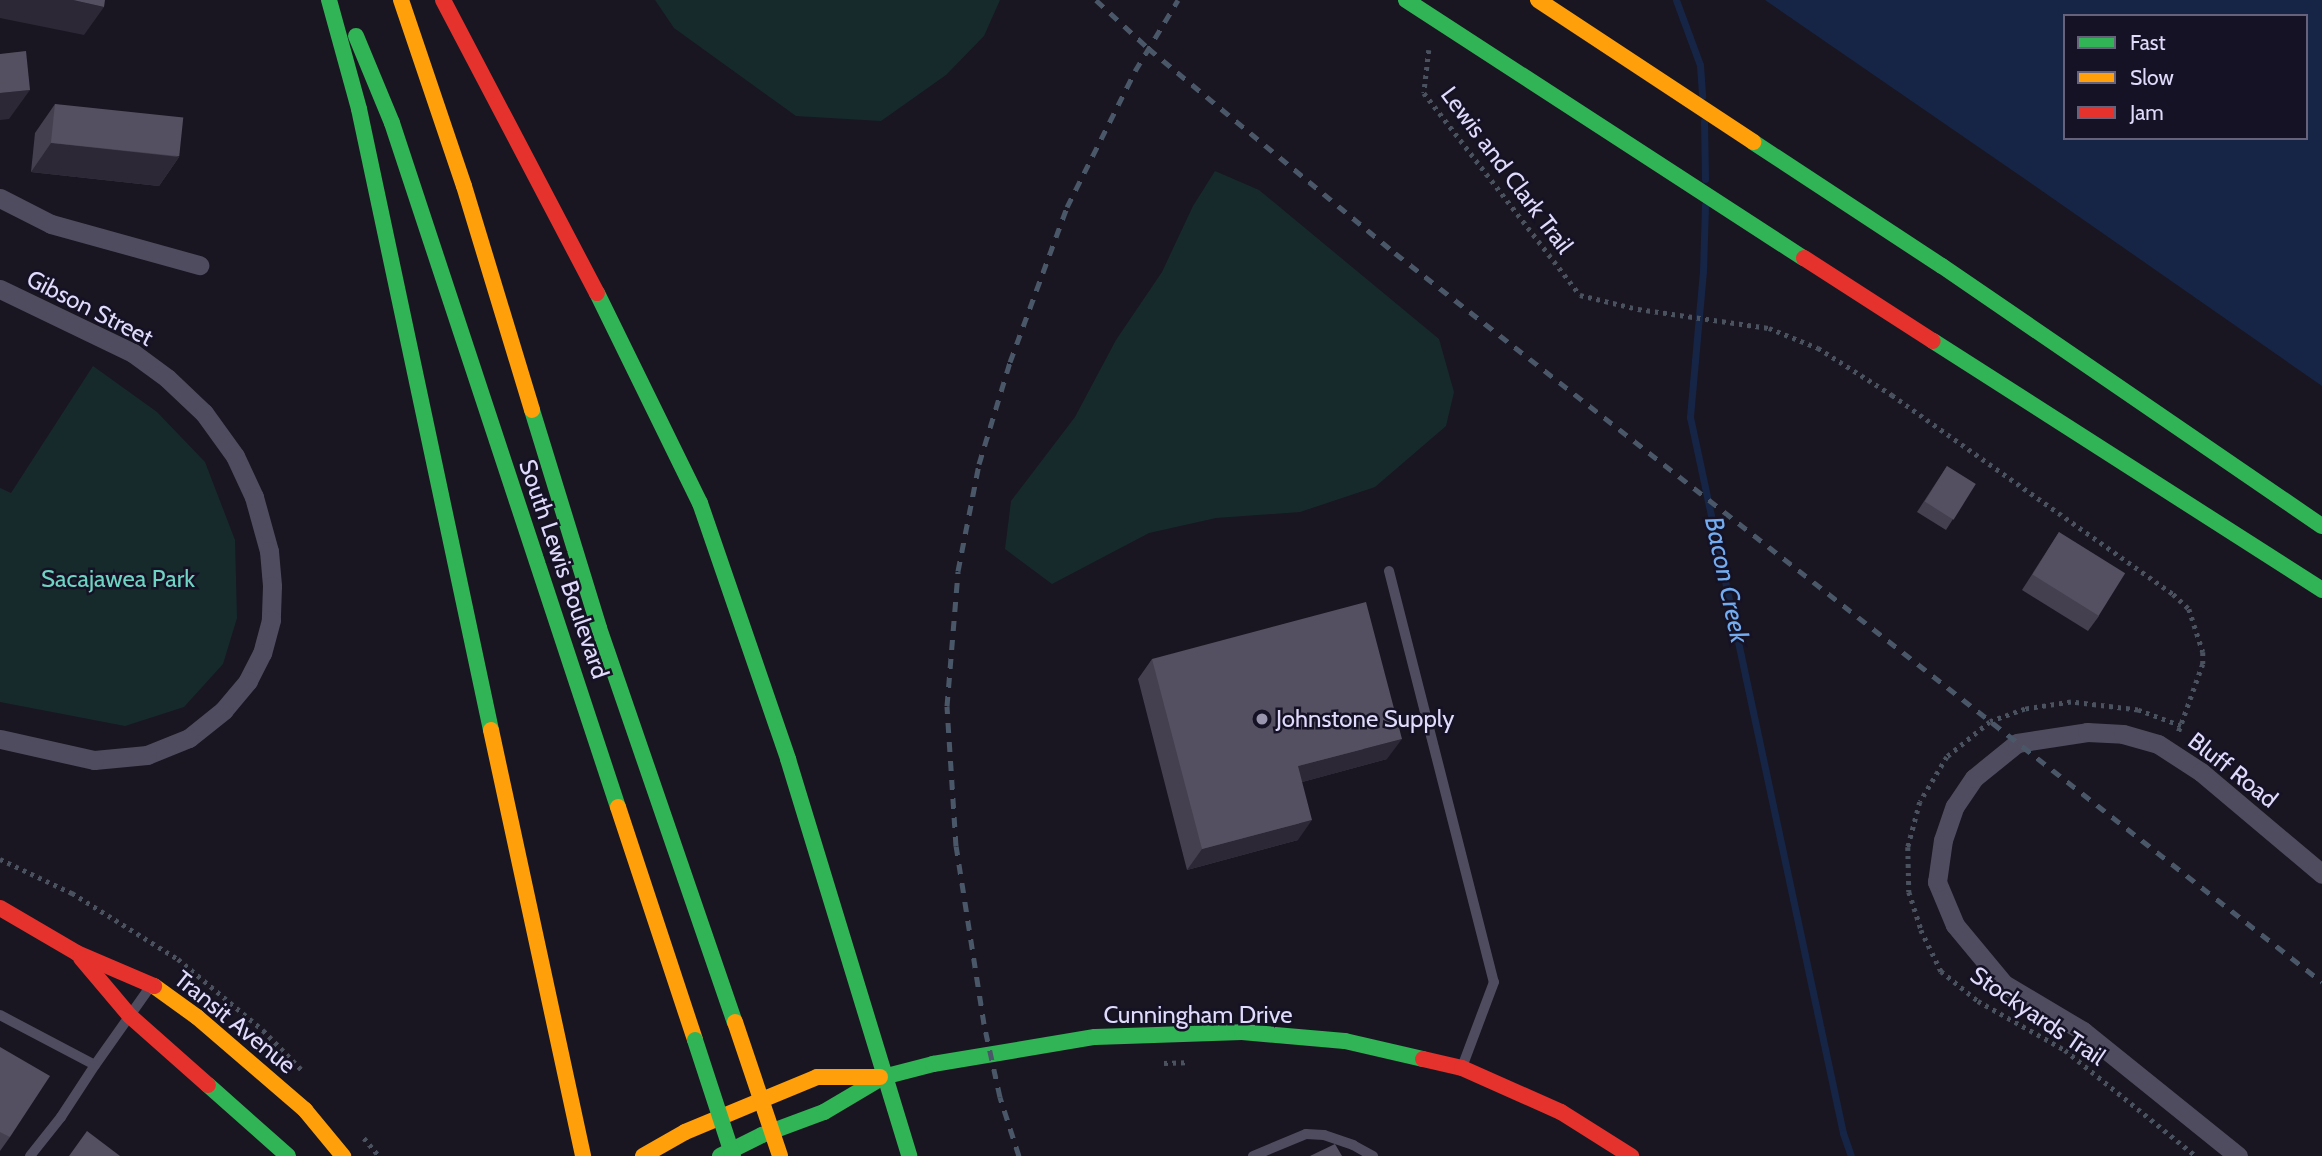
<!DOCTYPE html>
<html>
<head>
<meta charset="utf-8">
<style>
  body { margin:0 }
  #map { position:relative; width:2322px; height:1156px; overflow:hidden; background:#191621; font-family:Cabin,sans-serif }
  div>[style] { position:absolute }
  .green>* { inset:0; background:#162a2c }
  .water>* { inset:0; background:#162546 }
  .stream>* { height:7px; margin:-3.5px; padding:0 3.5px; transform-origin:3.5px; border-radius:3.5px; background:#162546 }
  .path>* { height:4.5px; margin-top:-2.25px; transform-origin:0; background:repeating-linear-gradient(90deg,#4a525f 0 3.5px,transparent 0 8.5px) }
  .lane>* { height:10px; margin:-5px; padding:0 5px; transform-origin:5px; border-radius:5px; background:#4f4c5f }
  .street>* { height:19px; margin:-9.5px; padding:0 9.5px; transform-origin:9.5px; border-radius:9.5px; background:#4f4c5f }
  .fast>* { height:16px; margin:-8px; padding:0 8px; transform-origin:8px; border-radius:8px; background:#30b455 }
  .slow>* { height:16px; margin:-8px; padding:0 8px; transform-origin:8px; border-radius:8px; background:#ff9f0a }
  .jam>* { height:16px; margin:-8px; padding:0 8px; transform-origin:8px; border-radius:8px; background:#e5322d }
  .rail>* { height:5px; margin-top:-2.5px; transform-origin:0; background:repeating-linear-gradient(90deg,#495768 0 10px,transparent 0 19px) }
  .fast-bridge>* { height:16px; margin:-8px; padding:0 8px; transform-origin:8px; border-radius:8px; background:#30b455 }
  .slow-bridge>* { height:16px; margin:-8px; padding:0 8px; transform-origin:8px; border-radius:8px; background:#ff9f0a }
  .jam-bridge>* { height:16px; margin:-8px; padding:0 8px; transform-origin:8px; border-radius:8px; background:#e5322d }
  .wall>* { inset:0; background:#44404f }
  .shaded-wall>* { inset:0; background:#2c2835 }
  .building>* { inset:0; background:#555061; transform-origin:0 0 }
  .dots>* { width:19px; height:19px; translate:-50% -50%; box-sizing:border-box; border:4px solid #161225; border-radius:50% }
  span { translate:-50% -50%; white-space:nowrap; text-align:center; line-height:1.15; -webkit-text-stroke:5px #161225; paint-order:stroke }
  .street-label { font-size:24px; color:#e0dafb }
  .park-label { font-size:24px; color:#6dd3c2 }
  .poi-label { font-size:24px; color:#e0dafb }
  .left { translate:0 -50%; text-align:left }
  .water-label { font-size:26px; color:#73acef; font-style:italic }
  .legend { position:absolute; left:2063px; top:14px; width:245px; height:126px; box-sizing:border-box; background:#161225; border:2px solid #67627b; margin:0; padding:9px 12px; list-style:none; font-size:21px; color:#e0dafb }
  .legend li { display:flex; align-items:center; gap:14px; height:35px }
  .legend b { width:35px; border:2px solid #67627b }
</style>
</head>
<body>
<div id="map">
  <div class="green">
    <div style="clip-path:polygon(655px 0,1000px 0,984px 36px,946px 75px,881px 121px,796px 116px,674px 28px)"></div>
    <div style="clip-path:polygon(1215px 171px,1259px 190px,1439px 339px,1454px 392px,1446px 426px,1375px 487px,1300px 512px,1216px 518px,1149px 533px,1052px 584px,1005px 549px,1011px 501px,1075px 417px,1116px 340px,1162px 272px,1193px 206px)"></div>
    <div style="clip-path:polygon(93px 366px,157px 412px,205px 462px,235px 540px,237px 618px,223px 664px,184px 707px,125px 726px,0 702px,0 488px,11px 493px)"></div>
  </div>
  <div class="water">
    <div style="clip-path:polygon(evenodd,1765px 0,2322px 0,2322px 386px,2035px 186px,1765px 0,2065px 16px,2306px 16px,2306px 138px,2065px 138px,2065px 16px)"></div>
  </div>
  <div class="stream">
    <div style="left:1676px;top:0;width:69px;rotate:69.7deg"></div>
    <div style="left:1700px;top:65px;width:31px;rotate:86deg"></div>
    <div style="left:1704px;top:121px;width:58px;rotate:89deg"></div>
    <div style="left:1705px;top:205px;width:66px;rotate:91.7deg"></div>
    <div style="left:1703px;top:271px;width:147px;rotate:95.1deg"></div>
    <div style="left:1690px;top:417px;width:732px;rotate:77.94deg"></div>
    <div style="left:1843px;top:1133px;width:24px;rotate:71deg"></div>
  </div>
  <div class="path">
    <div style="left:1429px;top:50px;width:43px;rotate:96.6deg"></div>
    <div style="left:1424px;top:93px;width:255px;rotate:52.3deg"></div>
    <div style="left:1580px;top:295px;width:60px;rotate:13.6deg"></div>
    <div style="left:1638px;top:309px;width:132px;rotate:8.3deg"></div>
    <div style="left:1769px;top:328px;width:53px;rotate:22.2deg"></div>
    <div style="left:1818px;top:348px;width:88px;rotate:32.4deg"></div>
    <div style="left:1892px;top:395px;width:344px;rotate:35.3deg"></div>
    <div style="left:2173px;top:594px;width:22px;rotate:43deg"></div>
    <div style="left:2189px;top:609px;width:45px;rotate:72deg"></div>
    <div style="left:2203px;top:652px;width:12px;rotate:90deg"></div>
    <div style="left:2203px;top:664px;width:74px;rotate:109.7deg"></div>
    <div style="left:2181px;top:726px;width:46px;rotate:-159.6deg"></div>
    <div style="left:2138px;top:710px;width:67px;rotate:-173.2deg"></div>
    <div style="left:2071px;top:702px;width:47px;rotate:171.3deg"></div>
    <div style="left:2025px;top:709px;width:37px;rotate:160deg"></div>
    <div style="left:1990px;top:722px;width:55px;rotate:140.9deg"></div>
    <div style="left:1947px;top:757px;width:52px;rotate:121deg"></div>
    <div style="left:1920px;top:802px;width:47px;rotate:104.9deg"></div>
    <div style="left:1908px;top:847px;width:45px;rotate:88.7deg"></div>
    <div style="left:1909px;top:892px;width:40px;rotate:72deg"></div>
    <div style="left:1921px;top:930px;width:46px;rotate:64deg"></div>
    <div style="left:1941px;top:971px;width:48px;rotate:39deg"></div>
    <div style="left:1978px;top:1001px;width:100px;rotate:29.4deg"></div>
    <div style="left:2065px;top:1050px;width:169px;rotate:39deg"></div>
    <div style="left:0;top:859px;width:80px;rotate:25.3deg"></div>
    <div style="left:72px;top:893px;width:125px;rotate:31.9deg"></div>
    <div style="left:178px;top:959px;width:111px;rotate:39.9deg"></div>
    <div style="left:263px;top:1030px;width:59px;rotate:45.7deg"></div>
    <div style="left:1164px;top:1063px;width:23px;rotate:-2deg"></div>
    <div style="left:364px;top:1138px;width:23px;rotate:50deg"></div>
  </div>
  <div class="lane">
    <div style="left:1389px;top:571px;width:424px;rotate:75.7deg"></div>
    <div style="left:1494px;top:982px;width:91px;rotate:110.6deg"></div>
    <div style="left:0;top:1015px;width:107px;rotate:27.8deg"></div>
    <div style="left:95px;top:1065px;width:95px;rotate:-54.8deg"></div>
    <div style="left:30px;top:1156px;width:50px;rotate:-51.5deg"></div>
    <div style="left:61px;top:1117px;width:62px;rotate:-56.8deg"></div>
    <div style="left:1253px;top:1156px;width:57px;rotate:-22.5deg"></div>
    <div style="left:1306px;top:1134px;width:18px;rotate:3deg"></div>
    <div style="left:1324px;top:1135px;width:31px;rotate:19deg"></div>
    <div style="left:1353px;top:1145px;width:23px;rotate:29deg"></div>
  </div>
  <div class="street">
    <div style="left:0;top:198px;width:57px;rotate:27deg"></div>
    <div style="left:51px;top:224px;width:154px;rotate:15.5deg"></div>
    <div style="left:0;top:289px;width:148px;rotate:25.7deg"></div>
    <div style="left:133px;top:353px;width:42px;rotate:36.3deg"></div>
    <div style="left:167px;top:378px;width:51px;rotate:43.4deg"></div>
    <div style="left:204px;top:413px;width:53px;rotate:54.2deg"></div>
    <div style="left:235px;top:456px;width:45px;rotate:65.1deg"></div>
    <div style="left:254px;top:497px;width:56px;rotate:74.5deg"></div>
    <div style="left:269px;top:551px;width:35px;rotate:85deg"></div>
    <div style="left:272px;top:586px;width:34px;rotate:92deg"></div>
    <div style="left:271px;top:620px;width:34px;rotate:105deg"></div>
    <div style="left:262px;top:653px;width:31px;rotate:117deg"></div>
    <div style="left:248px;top:681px;width:38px;rotate:130deg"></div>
    <div style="left:224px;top:710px;width:45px;rotate:141.3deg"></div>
    <div style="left:189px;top:738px;width:45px;rotate:158deg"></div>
    <div style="left:147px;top:755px;width:53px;rotate:174.6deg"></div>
    <div style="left:94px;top:760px;width:96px;rotate:-167.4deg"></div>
    <div style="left:2238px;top:1156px;width:199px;rotate:-141.1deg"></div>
    <div style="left:2083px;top:1031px;width:92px;rotate:-149.3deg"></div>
    <div style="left:2004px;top:984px;width:77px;rotate:-129.7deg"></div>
    <div style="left:1955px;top:925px;width:47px;rotate:-112.7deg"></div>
    <div style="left:1937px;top:882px;width:42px;rotate:-81.9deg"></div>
    <div style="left:1943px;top:840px;width:36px;rotate:-71deg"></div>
    <div style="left:1955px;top:806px;width:34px;rotate:-56deg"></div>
    <div style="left:1974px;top:778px;width:55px;rotate:-39.1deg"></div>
    <div style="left:2017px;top:743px;width:71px;rotate:-8.9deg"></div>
    <div style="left:2087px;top:732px;width:36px;rotate:3deg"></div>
    <div style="left:2123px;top:734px;width:36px;rotate:16deg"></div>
    <div style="left:2158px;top:744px;width:51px;rotate:33.1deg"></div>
    <div style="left:2201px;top:772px;width:158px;rotate:40.1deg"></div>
  </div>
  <div class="fast">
    <div style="left:329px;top:0;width:113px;rotate:74.6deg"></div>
    <div style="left:359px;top:109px;width:635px;rotate:78deg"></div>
    <div style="left:356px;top:36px;width:94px;rotate:67.5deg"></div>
    <div style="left:392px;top:123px;width:720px;rotate:71.72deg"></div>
    <div style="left:1753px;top:142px;width:226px;rotate:33.3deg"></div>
    <div style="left:1942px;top:266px;width:460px;rotate:34.4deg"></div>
    <div style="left:597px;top:293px;width:234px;rotate:63.9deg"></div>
    <div style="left:700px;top:503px;width:271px;rotate:71deg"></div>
    <div style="left:788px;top:759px;width:415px;rotate:73deg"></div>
    <div style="left:1933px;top:341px;width:462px;rotate:32.6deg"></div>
    <div style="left:532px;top:410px;width:228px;rotate:72.9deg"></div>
    <div style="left:599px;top:628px;width:417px;rotate:71deg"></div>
    <div style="left:208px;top:1085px;width:107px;rotate:41.6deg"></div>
    <div style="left:720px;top:1156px;width:47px;rotate:-26.6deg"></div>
    <div style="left:762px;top:1135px;width:66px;rotate:-20.4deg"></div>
    <div style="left:824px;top:1112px;width:69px;rotate:-30.7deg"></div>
    <div style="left:883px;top:1077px;width:52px;rotate:-14.6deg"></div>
    <div style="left:933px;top:1064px;width:164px;rotate:-9.5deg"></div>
    <div style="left:1095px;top:1037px;width:147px;rotate:-1.9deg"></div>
    <div style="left:1242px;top:1032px;width:103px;rotate:5deg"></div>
    <div style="left:1345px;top:1041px;width:80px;rotate:13deg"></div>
  </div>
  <div class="slow">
    <div style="left:401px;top:0;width:196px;rotate:71.3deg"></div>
    <div style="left:464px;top:186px;width:234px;rotate:73.1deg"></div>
    <div style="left:1538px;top:0;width:258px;rotate:33.4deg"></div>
    <div style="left:491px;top:730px;width:436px;rotate:77.8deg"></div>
    <div style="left:618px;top:807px;width:245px;rotate:71.7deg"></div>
    <div style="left:154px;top:986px;width:53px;rotate:35.8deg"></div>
    <div style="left:197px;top:1017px;width:143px;rotate:40.7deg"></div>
    <div style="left:305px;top:1110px;width:60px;rotate:50.4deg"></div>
    <div style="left:643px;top:1156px;width:48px;rotate:-29.7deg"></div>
    <div style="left:685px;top:1132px;width:143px;rotate:-22.6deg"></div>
    <div style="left:817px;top:1077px;width:63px"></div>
  </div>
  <div class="jam">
    <div style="left:443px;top:0;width:331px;rotate:62.3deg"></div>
    <div style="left:0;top:908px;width:89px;rotate:30.3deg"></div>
    <div style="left:77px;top:953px;width:84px;rotate:23.2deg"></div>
    <div style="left:81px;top:958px;width:76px;rotate:49.8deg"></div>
    <div style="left:130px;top:1016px;width:104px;rotate:41.5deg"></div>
    <div style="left:1423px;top:1059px;width:40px;rotate:13deg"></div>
    <div style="left:1462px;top:1068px;width:108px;rotate:24deg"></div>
    <div style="left:1561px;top:1112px;width:83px;rotate:32.2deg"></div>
  </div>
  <div class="rail">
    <div style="left:1096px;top:0;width:71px;rotate:42.7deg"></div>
    <div style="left:1148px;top:48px;width:321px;rotate:39.7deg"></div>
    <div style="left:1395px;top:253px;width:1179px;rotate:38.18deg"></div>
    <div style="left:1019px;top:1156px;width:62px;rotate:-107.9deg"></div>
    <div style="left:1000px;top:1097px;width:75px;rotate:-102.4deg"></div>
    <div style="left:984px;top:1024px;width:180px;rotate:-98.9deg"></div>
    <div style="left:956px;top:846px;width:140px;rotate:-93.7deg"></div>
    <div style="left:947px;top:706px;width:135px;rotate:-85.3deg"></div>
    <div style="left:958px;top:571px;width:109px;rotate:-78.9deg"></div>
    <div style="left:979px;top:464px;width:107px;rotate:-73.1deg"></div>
    <div style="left:1010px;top:362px;width:165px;rotate:-69.8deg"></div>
    <div style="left:1067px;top:207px;width:152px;rotate:-63.4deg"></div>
    <div style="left:1135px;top:71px;width:83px;rotate:-58.8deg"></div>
  </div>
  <div class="fast-bridge">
    <div style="left:1406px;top:0;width:474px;rotate:33deg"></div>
    <div style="left:695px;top:1040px;width:122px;rotate:71.9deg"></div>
  </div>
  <div class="slow-bridge">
    <div style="left:735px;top:1022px;width:141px;rotate:71.4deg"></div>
  </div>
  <div class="jam-bridge">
    <div style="left:1804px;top:258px;width:153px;rotate:32.8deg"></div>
  </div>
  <div class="wall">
    <div style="clip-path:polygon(55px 104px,179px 157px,159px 186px,31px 172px,35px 133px)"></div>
    <div style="clip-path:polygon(1947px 466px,1953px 519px,1946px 530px,1917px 512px)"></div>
    <div style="clip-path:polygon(2059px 532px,2099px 616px,2088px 631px,2022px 590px)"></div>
    <div style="clip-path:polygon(1152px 659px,1387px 759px,1302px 782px,1298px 840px,1187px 870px,1138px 679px)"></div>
    <div style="clip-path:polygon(0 1047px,10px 1137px,0 1151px)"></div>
  </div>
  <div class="shaded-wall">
    <div style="clip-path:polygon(0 0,73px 0,104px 7px,84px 35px,0 18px)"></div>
    <div style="clip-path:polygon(30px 90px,9px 119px,0 120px,0 93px)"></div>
    <div style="clip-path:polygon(51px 143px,179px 157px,159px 186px,31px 172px)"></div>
    <div style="clip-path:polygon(1402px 739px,1387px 759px,1284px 787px,1298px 766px)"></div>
    <div style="clip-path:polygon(1312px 820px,1298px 840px,1187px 870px,1202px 849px)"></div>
  </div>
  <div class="building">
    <div style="clip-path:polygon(73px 0,105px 0,104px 7px)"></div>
    <div style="clip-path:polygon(26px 51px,30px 90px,0 93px,0 54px)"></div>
    <div style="left:55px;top:104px;width:129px;height:39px;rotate:6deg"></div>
    <div style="left:1947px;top:466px;width:34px;height:42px;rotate:32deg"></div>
    <div style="left:2059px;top:532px;width:78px;height:50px;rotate:32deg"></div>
    <div style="clip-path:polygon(1366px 602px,1402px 739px,1298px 766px,1312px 820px,1202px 849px,1152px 659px)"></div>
    <div style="clip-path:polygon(0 1047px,50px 1076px,10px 1137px,0 1132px)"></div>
    <div style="clip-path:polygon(87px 1131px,120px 1156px,69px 1156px)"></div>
    <div style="clip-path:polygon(1335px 1144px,1342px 1156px,1310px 1156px)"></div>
  </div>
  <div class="dots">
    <div style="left:1262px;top:719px;background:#9a95af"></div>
  </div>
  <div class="street-label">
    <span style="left:1507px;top:170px;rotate:53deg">Lewis and Clark Trail</span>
    <span style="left:90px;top:308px;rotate:27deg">Gibson Street</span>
    <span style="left:564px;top:569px;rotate:71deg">South Lewis Boulevard</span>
    <span style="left:2233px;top:770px;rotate:38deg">Bluff Road</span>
    <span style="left:1198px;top:1015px">Cunningham Drive</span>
    <span style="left:2038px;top:1016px;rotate:34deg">Stockyards Trail</span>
    <span style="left:235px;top:1022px;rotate:39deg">Transit Avenue</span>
  </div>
  <div class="park-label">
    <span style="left:118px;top:579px">Sacajawea Park</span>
  </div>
  <div class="poi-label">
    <span class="left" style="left:1276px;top:719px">Johnstone Supply</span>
  </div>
  <div class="water-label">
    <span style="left:1726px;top:580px;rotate:78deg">Bacon Creek</span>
  </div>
  <ul class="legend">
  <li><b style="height:9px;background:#30b455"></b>Fast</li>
  <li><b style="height:9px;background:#ff9f0a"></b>Slow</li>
  <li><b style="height:9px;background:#e5322d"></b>Jam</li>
  </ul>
</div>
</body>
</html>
